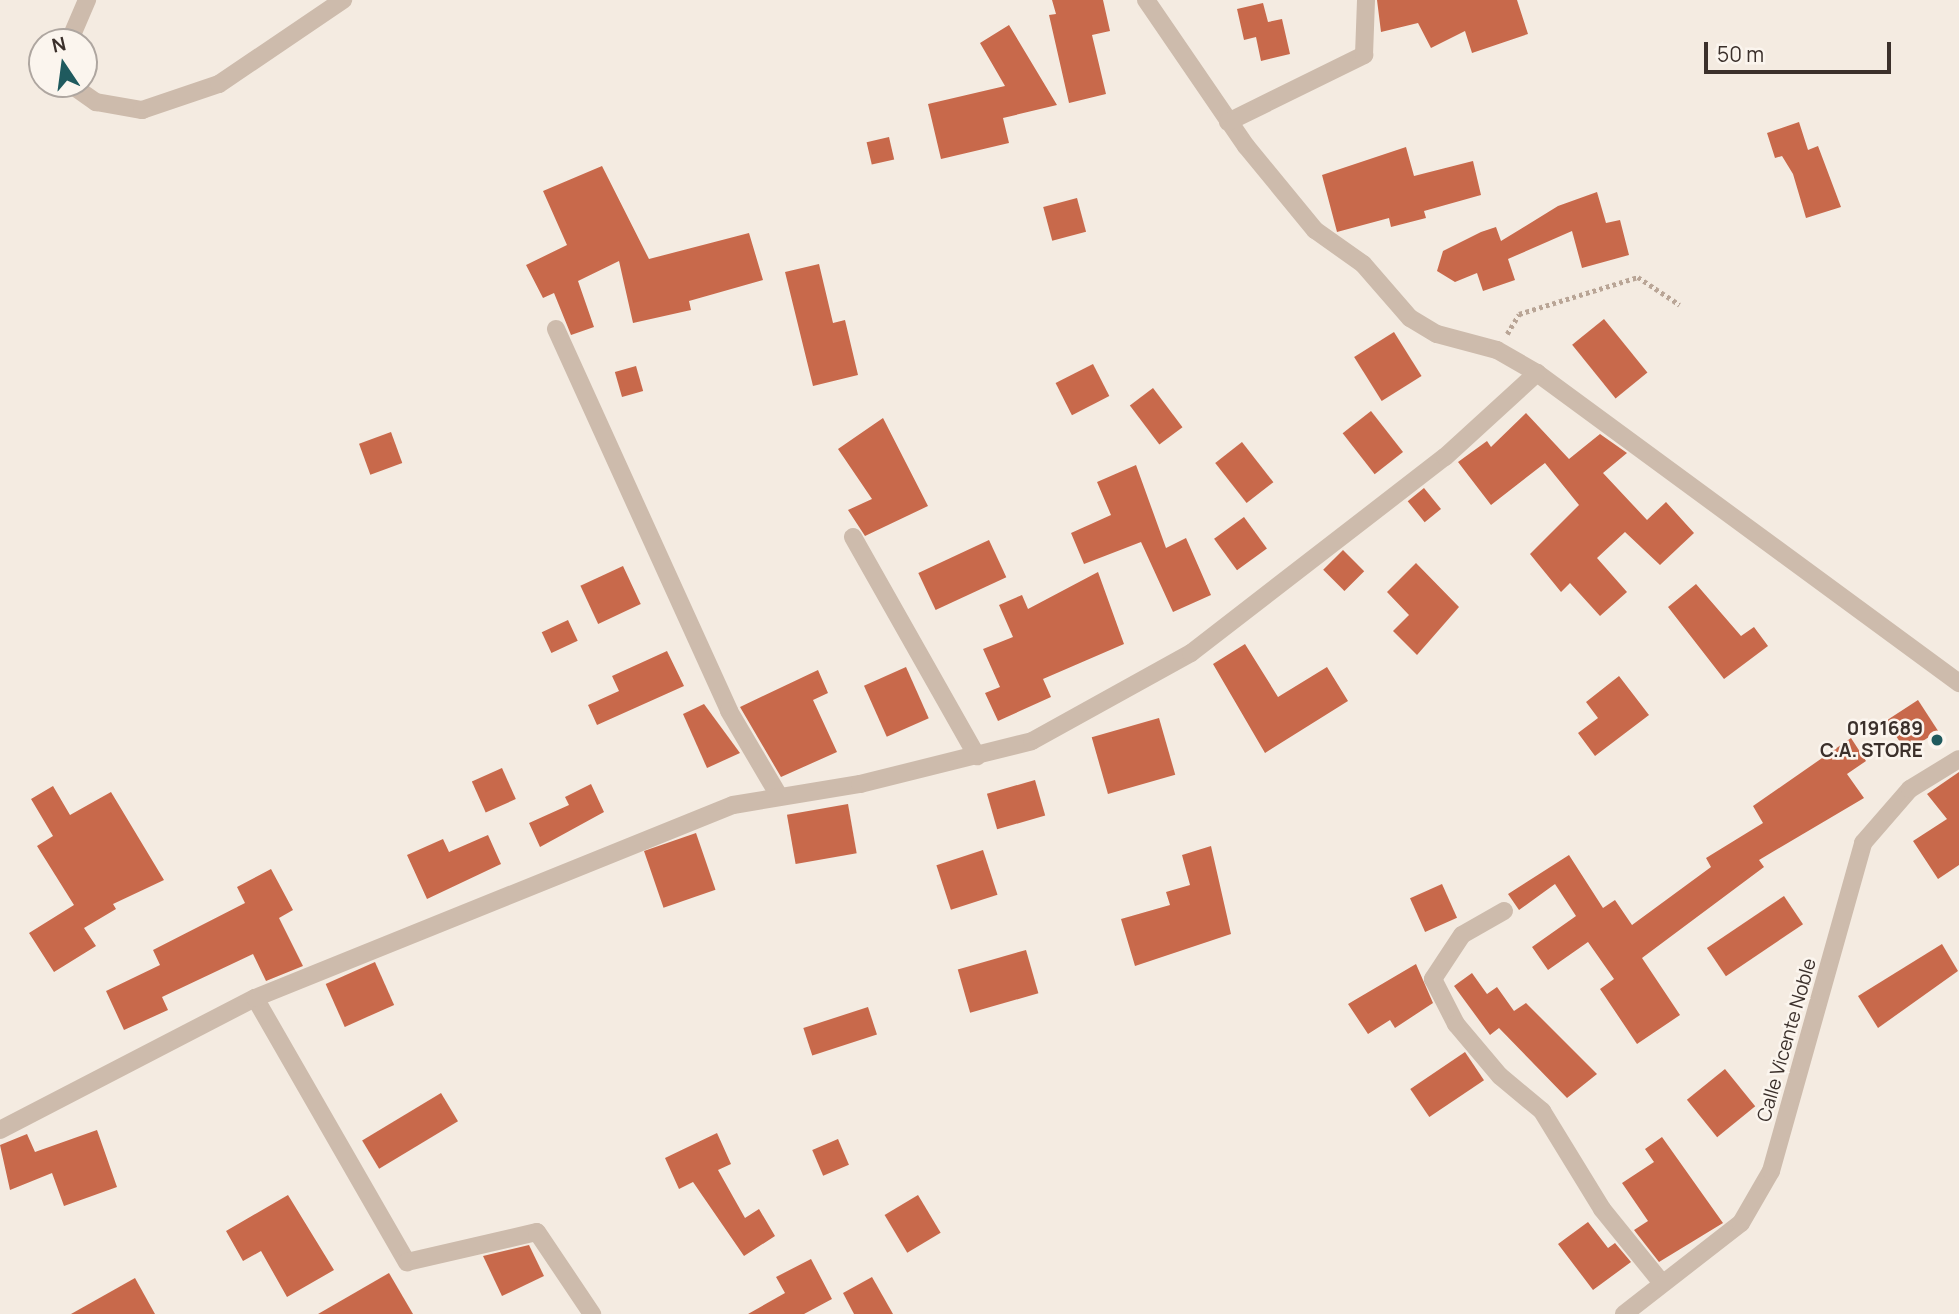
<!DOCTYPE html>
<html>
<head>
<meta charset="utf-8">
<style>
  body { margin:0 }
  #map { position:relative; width:1959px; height:1314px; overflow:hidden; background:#f4ebe1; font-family:Manrope,sans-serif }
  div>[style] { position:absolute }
  .building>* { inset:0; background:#c8694b; transform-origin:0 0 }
  .path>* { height:4.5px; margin-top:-2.25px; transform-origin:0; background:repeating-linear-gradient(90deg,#b9a596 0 3.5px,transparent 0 7px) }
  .minor>* { height:18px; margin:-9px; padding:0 9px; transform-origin:9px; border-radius:9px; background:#cdbbac }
  .dots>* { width:19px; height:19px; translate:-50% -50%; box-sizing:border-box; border:4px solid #fbf5ee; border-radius:50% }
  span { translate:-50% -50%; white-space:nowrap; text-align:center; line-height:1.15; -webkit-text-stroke:5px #fbf5ee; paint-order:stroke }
  .poi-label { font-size:19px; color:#3b302b; font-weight:700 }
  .right { translate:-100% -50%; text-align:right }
  .street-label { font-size:19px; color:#3b302b }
  .north { position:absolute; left:28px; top:28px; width:70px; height:70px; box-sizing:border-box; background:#fbf5ee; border:2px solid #aea6a0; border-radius:50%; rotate:347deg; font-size:19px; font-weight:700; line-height:28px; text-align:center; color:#3b302b }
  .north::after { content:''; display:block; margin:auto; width:24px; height:32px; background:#1f5a5e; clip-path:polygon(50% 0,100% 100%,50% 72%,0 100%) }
  .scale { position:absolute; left:1704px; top:42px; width:187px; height:32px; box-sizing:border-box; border:4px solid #3b302b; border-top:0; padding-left:9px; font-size:21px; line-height:24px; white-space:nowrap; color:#3b302b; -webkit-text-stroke:5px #fbf5ee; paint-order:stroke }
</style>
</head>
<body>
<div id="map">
  <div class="building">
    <div style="clip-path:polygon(1052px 0,1103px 0,1110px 31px,1092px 35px,1106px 94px,1069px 103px,1049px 15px,1056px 14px)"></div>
    <div style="clip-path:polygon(1377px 0,1517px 0,1528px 34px,1472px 53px,1465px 31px,1431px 48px,1418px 23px,1381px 32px)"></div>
    <div style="clip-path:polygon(1263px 3px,1268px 22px,1282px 19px,1290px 54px,1261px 61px,1256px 37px,1244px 40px,1237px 9px)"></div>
    <div style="clip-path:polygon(1009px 25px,1057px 105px,1003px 118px,1009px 143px,941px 159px,928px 104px,1005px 86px,980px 43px)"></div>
    <div style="clip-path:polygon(1799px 122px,1808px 150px,1818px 146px,1841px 207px,1806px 218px,1793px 174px,1782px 156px,1775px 158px,1767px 133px)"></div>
    <div style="left:889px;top:137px;width:23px;height:23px;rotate:77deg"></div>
    <div style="clip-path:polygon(1406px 147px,1414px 176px,1473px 161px,1481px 195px,1424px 211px,1426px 218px,1391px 227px,1389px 218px,1337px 232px,1322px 175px)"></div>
    <div style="clip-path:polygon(602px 166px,649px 259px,749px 233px,763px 280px,689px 301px,691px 310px,633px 323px,619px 261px,578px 281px,594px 327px,571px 335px,554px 293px,543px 298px,526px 265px,567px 245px,543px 191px)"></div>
    <div style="clip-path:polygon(1597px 192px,1606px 223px,1620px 220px,1629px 255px,1582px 268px,1572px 231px,1508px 259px,1515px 280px,1483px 291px,1477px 273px,1455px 282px,1437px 271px,1443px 251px,1481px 232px,1496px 227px,1501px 241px,1558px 206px)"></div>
    <div style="left:1077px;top:198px;width:35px;height:35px;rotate:75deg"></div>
    <div style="clip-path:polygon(819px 264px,833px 323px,845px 320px,858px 375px,813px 386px,785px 272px)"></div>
    <div style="left:1604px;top:319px;width:69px;height:41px;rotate:51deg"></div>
    <div style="left:1394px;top:332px;width:52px;height:47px;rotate:58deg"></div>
    <div style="left:1093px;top:364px;width:36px;height:42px;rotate:63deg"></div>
    <div style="left:636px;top:366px;width:26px;height:22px;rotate:74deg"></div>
    <div style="left:1153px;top:388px;width:49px;height:29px;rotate:53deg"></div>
    <div style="left:1371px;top:411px;width:52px;height:36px;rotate:52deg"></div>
    <div style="clip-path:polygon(1526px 413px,1569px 459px,1600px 434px,1627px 453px,1603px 473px,1647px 520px,1666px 502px,1694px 533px,1660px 565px,1625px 532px,1597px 558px,1627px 592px,1600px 616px,1570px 583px,1561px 592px,1530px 554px,1579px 505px,1545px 463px,1491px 505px,1458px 462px,1487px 441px,1491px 447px)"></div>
    <div style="clip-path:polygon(883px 418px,928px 506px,865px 536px,848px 510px,872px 499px,838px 449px)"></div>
    <div style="left:391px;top:432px;width:33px;height:34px;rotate:70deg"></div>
    <div style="left:1242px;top:442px;width:51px;height:34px;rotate:52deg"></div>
    <div style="clip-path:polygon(1136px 465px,1166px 548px,1186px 538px,1211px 595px,1173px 612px,1141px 542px,1084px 564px,1071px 533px,1111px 515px,1097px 482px)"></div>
    <div style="left:1424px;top:488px;width:27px;height:21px;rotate:51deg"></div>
    <div style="left:1244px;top:517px;width:39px;height:37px;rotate:54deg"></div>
    <div style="left:989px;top:540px;width:41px;height:78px;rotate:65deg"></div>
    <div style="left:1343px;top:550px;width:30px;height:28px;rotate:45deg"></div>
    <div style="clip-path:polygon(1416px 563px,1459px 607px,1417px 655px,1393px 631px,1409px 615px,1387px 592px)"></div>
    <div style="left:623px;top:566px;width:42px;height:47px;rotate:65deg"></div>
    <div style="clip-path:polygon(1098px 572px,1124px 644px,1043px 679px,1051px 697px,998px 721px,985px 693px,1000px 687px,983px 649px,1013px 637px,999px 605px,1022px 595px,1028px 609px)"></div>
    <div style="clip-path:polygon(1696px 584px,1741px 636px,1754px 627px,1768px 646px,1724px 679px,1668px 607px)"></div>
    <div style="left:568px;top:620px;width:23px;height:29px;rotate:65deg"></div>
    <div style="clip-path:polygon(1245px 644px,1278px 697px,1327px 667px,1348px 701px,1265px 753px,1213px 664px)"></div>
    <div style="clip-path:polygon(667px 651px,684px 686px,597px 725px,588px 705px,619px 691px,612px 676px)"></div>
    <div style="left:906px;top:667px;width:56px;height:46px;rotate:66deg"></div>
    <div style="clip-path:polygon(818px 670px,828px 693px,813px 700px,837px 752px,781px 777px,740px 707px)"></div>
    <div style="clip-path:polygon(1619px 676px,1649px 715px,1595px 756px,1578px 733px,1598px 718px,1586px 702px)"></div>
    <div style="left:1918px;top:700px;width:37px;height:38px;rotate:57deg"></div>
    <div style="clip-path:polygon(704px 704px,740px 753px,707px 768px,683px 714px)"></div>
    <div style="left:1159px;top:718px;width:59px;height:70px;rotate:74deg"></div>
    <div style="clip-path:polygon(1851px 738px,1866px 761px,1847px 774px,1864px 798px,1759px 860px,1764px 867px,1642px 958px,1680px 1015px,1637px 1044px,1600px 989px,1614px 979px,1588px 942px,1548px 970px,1532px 947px,1576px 916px,1555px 884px,1519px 910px,1508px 894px,1569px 855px,1603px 908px,1615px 900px,1632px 925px,1711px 867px,1706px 858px,1763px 823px,1753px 806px)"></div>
    <div style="left:502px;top:768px;width:34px;height:33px;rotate:66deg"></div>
    <div style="clip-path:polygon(1959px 772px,1959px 865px,1938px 879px,1913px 841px,1947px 819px,1927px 794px)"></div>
    <div style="left:1035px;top:780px;width:37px;height:50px;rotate:74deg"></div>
    <div style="clip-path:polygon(591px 784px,604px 812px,540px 847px,529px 823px,569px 805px,565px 797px)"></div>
    <div style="clip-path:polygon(53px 786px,70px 815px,111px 792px,164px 880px,113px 904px,116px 909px,84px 928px,96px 946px,54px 972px,29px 933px,74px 905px,37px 846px,53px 836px,31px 799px)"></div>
    <div style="left:848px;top:804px;width:50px;height:62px;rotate:80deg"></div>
    <div style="left:696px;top:833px;width:60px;height:55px;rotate:71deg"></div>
    <div style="clip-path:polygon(488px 835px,501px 864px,427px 899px,407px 855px,443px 839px,449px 852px)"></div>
    <div style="clip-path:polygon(1211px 846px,1231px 934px,1135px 966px,1121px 919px,1170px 905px,1166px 892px,1190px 885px,1182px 855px)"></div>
    <div style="left:983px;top:850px;width:47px;height:49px;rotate:72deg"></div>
    <div style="clip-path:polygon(271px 869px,293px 910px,279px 918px,303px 966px,266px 981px,253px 954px,162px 997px,168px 1010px,124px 1030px,106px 991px,160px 965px,153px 950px,245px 903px,237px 887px)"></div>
    <div style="left:1442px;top:884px;width:37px;height:35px;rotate:66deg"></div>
    <div style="left:1784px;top:896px;width:34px;height:93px;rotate:56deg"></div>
    <div style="clip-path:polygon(1942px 944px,1958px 971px,1878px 1028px,1858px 996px)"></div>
    <div style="left:1026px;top:950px;width:45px;height:71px;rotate:74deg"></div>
    <div style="left:375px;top:962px;width:47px;height:54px;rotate:66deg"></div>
    <div style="clip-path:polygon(1416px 964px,1433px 1003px,1395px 1028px,1390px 1020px,1368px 1034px,1348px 1004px)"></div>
    <div style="clip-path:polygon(1472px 973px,1487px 994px,1497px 987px,1514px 1011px,1526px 1003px,1597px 1074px,1567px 1098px,1499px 1028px,1490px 1035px,1454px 986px)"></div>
    <div style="left:868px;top:1007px;width:29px;height:68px;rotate:72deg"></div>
    <div style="left:1465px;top:1052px;width:34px;height:66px;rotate:56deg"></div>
    <div style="left:1725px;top:1069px;width:48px;height:49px;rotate:51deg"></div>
    <div style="left:441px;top:1093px;width:33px;height:92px;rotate:59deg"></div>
    <div style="clip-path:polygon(97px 1130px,117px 1187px,64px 1206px,52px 1173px,10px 1190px,0 1145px,27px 1134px,35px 1152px)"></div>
    <div style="clip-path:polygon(717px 1133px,731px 1164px,718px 1170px,745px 1218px,759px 1209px,775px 1236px,744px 1256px,693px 1182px,679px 1189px,665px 1158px)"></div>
    <div style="clip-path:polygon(1662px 1137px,1723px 1223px,1659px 1262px,1634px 1230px,1648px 1221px,1622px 1183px,1654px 1162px,1645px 1149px)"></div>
    <div style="left:838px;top:1139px;width:28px;height:28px;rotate:67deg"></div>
    <div style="clip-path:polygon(288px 1195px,334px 1270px,287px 1297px,261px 1251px,243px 1261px,226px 1231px)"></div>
    <div style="left:918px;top:1195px;width:44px;height:39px;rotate:59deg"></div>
    <div style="clip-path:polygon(1588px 1222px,1608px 1248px,1615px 1243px,1631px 1262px,1593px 1290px,1558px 1244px)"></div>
    <div style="clip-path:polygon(529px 1245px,544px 1276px,502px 1296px,483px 1256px)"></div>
    <div style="clip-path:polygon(811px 1259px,832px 1299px,804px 1314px,748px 1314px,785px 1293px,776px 1277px)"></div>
    <div style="clip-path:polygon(389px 1273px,413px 1314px,318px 1314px)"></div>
    <div style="clip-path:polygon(872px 1277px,893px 1314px,854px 1314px,843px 1293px)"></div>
    <div style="clip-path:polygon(135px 1278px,155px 1314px,71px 1314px)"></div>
  </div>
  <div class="path">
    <div style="left:1507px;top:334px;width:23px;rotate:-59deg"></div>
    <div style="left:1519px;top:314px;width:125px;rotate:-17.3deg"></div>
    <div style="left:1638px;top:277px;width:50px;rotate:33.7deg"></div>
  </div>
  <div class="minor">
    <div style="left:1146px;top:0;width:177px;rotate:55.6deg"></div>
    <div style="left:1246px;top:146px;width:109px;rotate:50.6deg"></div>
    <div style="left:1315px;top:230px;width:59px;rotate:35.3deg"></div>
    <div style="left:1363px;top:264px;width:72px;rotate:49deg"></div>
    <div style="left:1410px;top:318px;width:31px;rotate:31deg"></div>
    <div style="left:1437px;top:334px;width:62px;rotate:14.9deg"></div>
    <div style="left:1497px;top:350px;width:46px;rotate:29.9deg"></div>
    <div style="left:1537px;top:373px;width:524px;rotate:36.3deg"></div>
    <div style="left:69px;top:42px;width:46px;rotate:-66.8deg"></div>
    <div style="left:70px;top:84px;width:32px;rotate:35deg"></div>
    <div style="left:96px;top:102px;width:47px;rotate:9.9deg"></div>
    <div style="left:142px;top:110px;width:81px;rotate:-18.7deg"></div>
    <div style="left:219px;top:84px;width:150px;rotate:-34.1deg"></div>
    <div style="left:1228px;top:122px;width:152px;rotate:-26.2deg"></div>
    <div style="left:1364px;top:55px;width:55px;rotate:-87.9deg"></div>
    <div style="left:556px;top:329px;width:419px;rotate:65.6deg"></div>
    <div style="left:729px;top:711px;width:99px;rotate:59.5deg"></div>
    <div style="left:853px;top:537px;width:252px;rotate:60.5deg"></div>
    <div style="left:1504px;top:911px;width:48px;rotate:150.3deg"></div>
    <div style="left:1462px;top:935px;width:53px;rotate:123.4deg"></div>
    <div style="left:1433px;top:979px;width:51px;rotate:62.9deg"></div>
    <div style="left:1456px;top:1024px;width:68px;rotate:49.8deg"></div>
    <div style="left:1500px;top:1076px;width:55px;rotate:39.8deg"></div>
    <div style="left:1542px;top:1111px;width:115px;rotate:58.5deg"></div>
    <div style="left:1602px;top:1209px;width:95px;rotate:51deg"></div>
    <div style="left:255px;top:998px;width:305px;rotate:60.1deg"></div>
    <div style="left:407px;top:1262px;width:133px;rotate:-13deg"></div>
    <div style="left:537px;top:1232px;width:99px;rotate:56.1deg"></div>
    <div style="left:0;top:1130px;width:287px;rotate:-27.4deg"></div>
    <div style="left:255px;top:998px;width:515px;rotate:-21.99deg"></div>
    <div style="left:733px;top:805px;width:129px;rotate:-9.4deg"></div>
    <div style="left:860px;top:784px;width:177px;rotate:-14deg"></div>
    <div style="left:1032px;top:741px;width:182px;rotate:-29deg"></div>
    <div style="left:1191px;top:653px;width:321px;rotate:-37.7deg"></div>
    <div style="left:1445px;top:457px;width:125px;rotate:-42.4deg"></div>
    <div style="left:1624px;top:1314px;width:148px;rotate:-37.9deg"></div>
    <div style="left:1741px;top:1223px;width:60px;rotate:-60deg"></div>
    <div style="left:1771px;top:1171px;width:341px;rotate:-74.3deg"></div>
    <div style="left:1863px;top:843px;width:72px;rotate:-49deg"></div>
    <div style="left:1910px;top:789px;width:57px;rotate:-31.5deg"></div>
  </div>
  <div class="dots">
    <div style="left:1937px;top:740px;background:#1f5a5e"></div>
  </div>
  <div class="poi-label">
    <span class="right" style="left:1923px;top:740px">0191689<br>C.A. STORE</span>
  </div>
  <div class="street-label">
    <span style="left:1787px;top:1040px;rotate:-74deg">Calle Vicente Noble</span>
  </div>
  <div class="north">N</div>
  <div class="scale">50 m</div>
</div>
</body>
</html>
